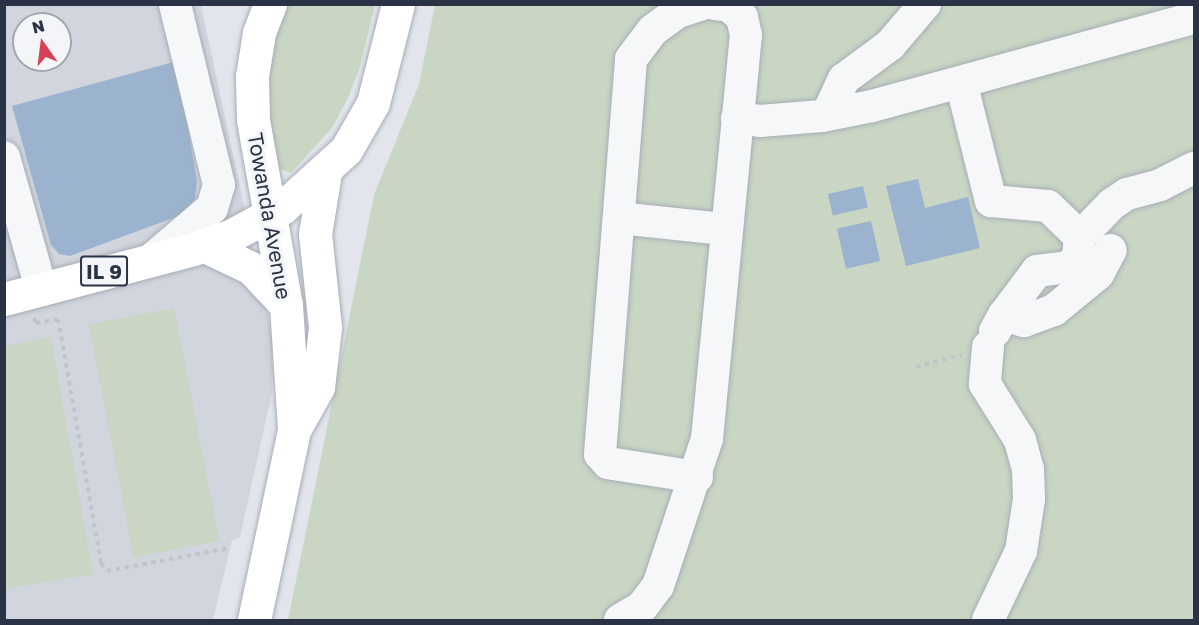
<!DOCTYPE html>
<html>
<head>
<meta charset="utf-8">
<style>
  body { margin:0 }
  #map { position:relative; width:1199px; height:625px; overflow:hidden; background:#e2e6ec; font-family:"Golos Text",sans-serif }
  div>[style] { position:absolute }
  .built>* { inset:0; background:#d0d5de }
  .green>* { inset:0; background:#c8d6c3; transform-origin:0 0 }
  .water>* { inset:0; background:#9bb3ce; transform-origin:0 0 }
  .path>* { height:4px; margin-top:-2px; transform-origin:0; background:repeating-linear-gradient(90deg,#c1c4ca 0 4.5px,transparent 0 9px) }
  .roads { filter:drop-shadow(0 0 2px #a7adb7) drop-shadow(0 0 2px #a7adb7) }
  .minor>* { height:32px; margin:-16px; padding:0 16px; transform-origin:16px; border-radius:16px; background:#f6f7f9 }
  .major>* { height:33px; margin:-16.5px; padding:0 16.5px; transform-origin:16.5px; border-radius:16.5px; background:#fff }
  span { translate:-50% -50%; white-space:nowrap; text-align:center; line-height:1.15; -webkit-text-stroke:6px #f3f5f9; paint-order:stroke }
  .shield-label span { padding:2px 4px; background:#f3f5f9; border:2px solid; border-radius:4px; -webkit-text-stroke-width:0 }
  .shield-label { font-size:20px; color:#293345; font-weight:700 }
  .street-label { font-size:21px; color:#293345 }
  .frame { position:absolute; inset:0; border:6px solid #293345; pointer-events:none }
  .north { position:absolute; left:12px; top:12px; width:60px; height:60px; box-sizing:border-box; background:#f3f5f9; border:2px solid #a2a7b1; border-radius:50%; rotate:346deg; font-size:16px; font-weight:700; line-height:24px; text-align:center; color:#293345 }
  .north::after { content:''; display:block; margin:auto; width:21px; height:27px; background:#d84056; clip-path:polygon(50% 0,100% 100%,50% 72%,0 100%) }
</style>
</head>
<body>
<div id="map">
  <div class="built">
    <div style="clip-path:polygon(evenodd,4px 5px,201px 5px,273px 341px,272px 393px,240px 537px,232px 540px,213px 620px,5px 620px,4px 5px,24px 24px,60px 24px,60px 60px,24px 60px,24px 24px)"></div>
  </div>
  <div class="green">
    <div style="clip-path:polygon(281px 5px,375px 5px,360px 67px,348px 98px,332px 128px,291px 173px,277px 168px,265px 92px,273px 27px)"></div>
    <div style="clip-path:polygon(435px 5px,1194px 5px,1194px 620px,288px 620px,374px 195px,419px 84px)"></div>
    <div style="left:174px;top:308px;width:237px;height:87px;rotate:79deg"></div>
    <div style="clip-path:polygon(51px 337px,93px 574px,5px 589px,5px 346px)"></div>
  </div>
  <div class="water">
    <div style="clip-path:polygon(177px 61px,197px 182px,195px 199px,184px 214px,70px 256px,59px 254px,51px 245px,12px 106px)"></div>
    <div style="clip-path:polygon(918px 179px,925px 208px,968px 197px,980px 248px,906px 266px,886px 186px)"></div>
    <div style="left:863px;top:186px;width:22px;height:36px;rotate:77deg"></div>
    <div style="left:871px;top:221px;width:41px;height:35px;rotate:77deg"></div>
  </div>
  <div class="path">
    <div style="left:34px;top:318px;width:5px;rotate:68deg"></div>
    <div style="left:36px;top:323px;width:22px;rotate:-10deg"></div>
    <div style="left:58px;top:319px;width:248px;rotate:80deg"></div>
    <div style="left:101px;top:563px;width:10px;rotate:53deg"></div>
    <div style="left:107px;top:571px;width:124px;rotate:-10.7deg"></div>
    <div style="left:916px;top:367px;width:47px;rotate:-14.9deg"></div>
  </div>
  <div class="roads">
    <div class="minor">
      <div style="left:961px;top:82px;width:123px;rotate:75.9deg"></div>
      <div style="left:991px;top:201px;width:57px;rotate:5deg"></div>
      <div style="left:1048px;top:206px;width:45px;rotate:44.1deg"></div>
      <div style="left:827px;top:115px;width:40px;rotate:-65deg"></div>
      <div style="left:844px;top:79px;width:57px;rotate:-36.5deg"></div>
      <div style="left:890px;top:45px;width:54px;rotate:-49.5deg"></div>
      <div style="left:737px;top:118px;width:23px;rotate:7deg"></div>
      <div style="left:760px;top:121px;width:62px;rotate:-4.6deg"></div>
      <div style="left:822px;top:116px;width:51px;rotate:-11.3deg"></div>
      <div style="left:872px;top:106px;width:334px;rotate:-15.3deg"></div>
      <div style="left:4px;top:157px;width:137px;rotate:74.3deg"></div>
      <div style="left:619px;top:218px;width:106px;rotate:6deg"></div>
      <div style="left:152px;top:259px;width:79px;rotate:-40.4deg"></div>
      <div style="left:212px;top:208px;width:24px;rotate:-73deg"></div>
      <div style="left:219px;top:185px;width:186px;rotate:-103.7deg"></div>
      <div style="left:1004px;top:315px;width:55px;rotate:-53.1deg"></div>
      <div style="left:1037px;top:271px;width:31px;rotate:-7deg"></div>
      <div style="left:1068px;top:267px;width:13px;rotate:-42deg"></div>
      <div style="left:1078px;top:258px;width:21px;rotate:-85deg"></div>
      <div style="left:1080px;top:237px;width:46px;rotate:-45.9deg"></div>
      <div style="left:1112px;top:204px;width:18px;rotate:-34deg"></div>
      <div style="left:1127px;top:194px;width:34px;rotate:-15deg"></div>
      <div style="left:1160px;top:185px;width:38px;rotate:-27deg"></div>
      <div style="left:995px;top:331px;width:18px;rotate:-61deg"></div>
      <div style="left:1004px;top:315px;width:21px;rotate:17deg"></div>
      <div style="left:1024px;top:321px;width:32px;rotate:-20deg"></div>
      <div style="left:1054px;top:310px;width:57px;rotate:-39.3deg"></div>
      <div style="left:1098px;top:274px;width:27px;rotate:-62deg"></div>
      <div style="left:988px;top:347px;width:37px;rotate:95deg"></div>
      <div style="left:985px;top:384px;width:66px;rotate:58deg"></div>
      <div style="left:1020px;top:440px;width:30px;rotate:75deg"></div>
      <div style="left:1028px;top:469px;width:30px;rotate:88deg"></div>
      <div style="left:1029px;top:499px;width:53px;rotate:98.7deg"></div>
      <div style="left:1021px;top:551px;width:76px;rotate:115.6deg"></div>
      <div style="left:697px;top:477px;width:90px;rotate:-171.1deg"></div>
      <div style="left:608px;top:463px;width:12px;rotate:-132deg"></div>
      <div style="left:600px;top:454px;width:396px;rotate:-85.5deg"></div>
      <div style="left:631px;top:59px;width:36px;rotate:-53deg"></div>
      <div style="left:653px;top:30px;width:31px;rotate:-36deg"></div>
      <div style="left:678px;top:12px;width:25px;rotate:-18deg"></div>
      <div style="left:620px;top:620px;width:26px;rotate:-31deg"></div>
      <div style="left:642px;top:607px;width:26px;rotate:-53deg"></div>
      <div style="left:658px;top:586px;width:155px;rotate:-71.6deg"></div>
      <div style="left:707px;top:439px;width:406px;rotate:-84.5deg"></div>
      <div style="left:746px;top:35px;width:18px;rotate:-103deg"></div>
      <div style="left:742px;top:17px;width:17px;rotate:-140deg"></div>
      <div style="left:729px;top:6px;width:15px;rotate:-172deg"></div>
    </div>
    <div class="major">
      <div style="left:270px;top:4px;width:31px;rotate:111deg"></div>
      <div style="left:259px;top:33px;width:44px;rotate:99.2deg"></div>
      <div style="left:252px;top:76px;width:44px;rotate:88.7deg"></div>
      <div style="left:253px;top:120px;width:188px;rotate:79.9deg"></div>
      <div style="left:286px;top:305px;width:125px;rotate:86.3deg"></div>
      <div style="left:203px;top:245px;width:53px;rotate:25.6deg"></div>
      <div style="left:251px;top:268px;width:51px;rotate:46.6deg"></div>
      <div style="left:4px;top:299px;width:196px;rotate:-14.8deg"></div>
      <div style="left:193px;top:249px;width:41px;rotate:-19.7deg"></div>
      <div style="left:232px;top:235px;width:57px;rotate:-28.4deg"></div>
      <div style="left:282px;top:208px;width:86px;rotate:-42.2deg"></div>
      <div style="left:346px;top:150px;width:54px;rotate:-60.1deg"></div>
      <div style="left:373px;top:103px;width:102px;rotate:-75.8deg"></div>
      <div style="left:254px;top:620px;width:194px;rotate:-78.1deg"></div>
      <div style="left:294px;top:430px;width:49px;rotate:-60.8deg"></div>
      <div style="left:318px;top:387px;width:60px;rotate:-83.3deg"></div>
      <div style="left:325px;top:327px;width:94px;rotate:-96.1deg"></div>
      <div style="left:315px;top:234px;width:62px;rotate:-80.7deg"></div>
    </div>
  </div>
  <div class="shield-label">
    <span style="left:104px;top:271px">IL 9</span>
  </div>
  <div class="street-label">
    <span style="left:270px;top:216px;rotate:80deg">Towanda Avenue</span>
  </div>
  <div class="frame"></div>
  <div class="north">N</div>
</div>
</body>
</html>
